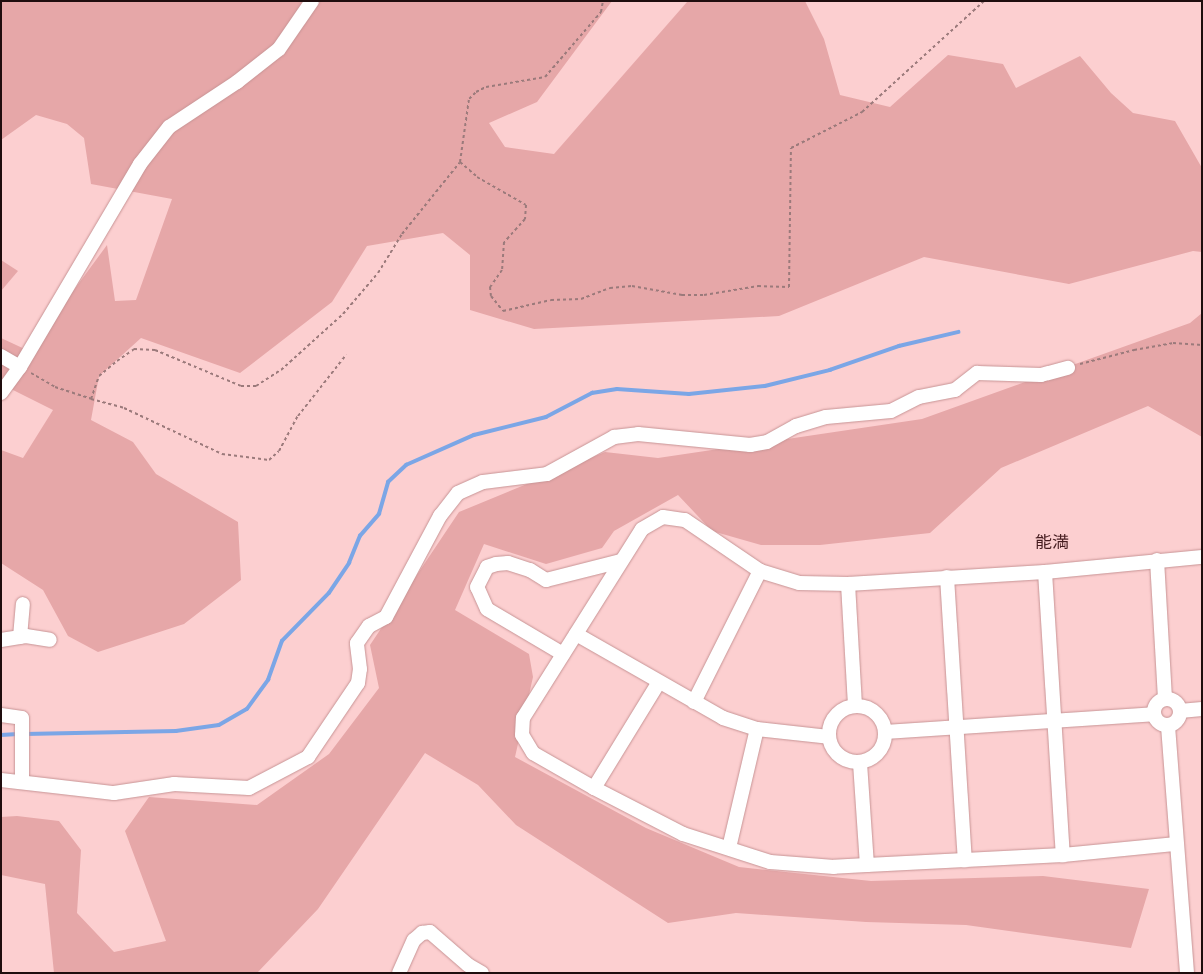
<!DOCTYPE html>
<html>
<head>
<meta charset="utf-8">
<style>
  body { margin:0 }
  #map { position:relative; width:1203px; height:974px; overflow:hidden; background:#fccfd0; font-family:Cabin,"Noto Sans JP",sans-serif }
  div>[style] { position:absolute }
  .green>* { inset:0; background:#e6a7a8 }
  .stream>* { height:3.5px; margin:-1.75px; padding:0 1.75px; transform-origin:1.75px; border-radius:1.75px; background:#7ba6e6 }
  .path>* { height:2px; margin-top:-1px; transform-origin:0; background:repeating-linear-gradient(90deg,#9b7a7b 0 3px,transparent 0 6px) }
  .roads { filter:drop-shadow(0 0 1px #c79495) drop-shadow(0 0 1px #c79495) }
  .minor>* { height:14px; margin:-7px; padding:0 7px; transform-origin:7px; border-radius:7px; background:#fff }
  .minor>.ring { margin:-7px; padding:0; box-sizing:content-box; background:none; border:14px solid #fff; border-radius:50% }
  span { translate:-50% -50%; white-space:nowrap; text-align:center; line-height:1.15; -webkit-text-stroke:3px #fccfd0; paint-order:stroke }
  .quarter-label { font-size:17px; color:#471e21 }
  .frame { position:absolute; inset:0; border:2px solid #1f0d0e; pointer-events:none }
</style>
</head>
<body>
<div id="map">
  <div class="green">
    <div style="clip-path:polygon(1px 1px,612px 1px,537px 102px,489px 123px,505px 147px,554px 154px,687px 2px,805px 1px,824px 39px,840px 95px,890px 107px,948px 55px,1003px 64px,1016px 88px,1080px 56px,1111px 93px,1133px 113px,1175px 121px,1202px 168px,1202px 252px,1193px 251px,1069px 284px,924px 257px,779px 316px,534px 329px,470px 310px,470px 255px,443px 233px,367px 246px,332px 302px,240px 373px,141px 338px,99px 376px,91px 420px,133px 442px,156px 474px,238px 522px,241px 580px,184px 624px,98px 652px,68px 636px,43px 590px,1px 563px,1px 450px,23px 458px,53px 410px,1px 384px,1px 338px,29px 351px,107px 245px,115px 301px,136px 300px,172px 199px,91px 184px,84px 138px,67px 124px,36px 115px,1px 140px)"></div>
    <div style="clip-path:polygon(1px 260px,18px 271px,1px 291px)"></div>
    <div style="clip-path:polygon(1202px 313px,1202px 437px,1148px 406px,1001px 468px,930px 533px,820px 545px,761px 545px,712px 531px,678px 495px,614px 531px,602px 548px,546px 564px,484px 544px,455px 610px,529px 654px,533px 677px,515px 757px,646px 828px,739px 867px,871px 881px,1043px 876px,1149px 889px,1131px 948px,966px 925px,866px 922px,736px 913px,668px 923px,516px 825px,478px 785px,425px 753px,318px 909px,257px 973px,54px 973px,45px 884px,1px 875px,1px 817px,17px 816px,59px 821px,81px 850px,77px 913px,114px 952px,166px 941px,125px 831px,149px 797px,257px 805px,329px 754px,379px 688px,370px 645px,459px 512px,605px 452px,658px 458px,922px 419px,1190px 323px)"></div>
  </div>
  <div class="stream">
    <div style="left:25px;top:734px;width:151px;rotate:-1.1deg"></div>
    <div style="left:176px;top:731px;width:43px;rotate:-7.9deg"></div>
    <div style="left:219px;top:725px;width:32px;rotate:-30deg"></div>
    <div style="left:247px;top:709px;width:36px;rotate:-54deg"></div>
    <div style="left:268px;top:680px;width:41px;rotate:-70.3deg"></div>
    <div style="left:282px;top:641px;width:67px;rotate:-45.6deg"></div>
    <div style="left:329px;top:593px;width:36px;rotate:-56deg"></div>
    <div style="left:349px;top:563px;width:29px;rotate:-68deg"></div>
    <div style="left:360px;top:536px;width:29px;rotate:-49deg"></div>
    <div style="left:379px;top:514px;width:33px;rotate:-74deg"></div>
    <div style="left:388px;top:482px;width:25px;rotate:-43deg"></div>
    <div style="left:406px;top:465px;width:74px;rotate:-23.8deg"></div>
    <div style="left:474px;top:435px;width:74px;rotate:-14deg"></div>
    <div style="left:546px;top:417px;width:52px;rotate:-27.6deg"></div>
    <div style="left:592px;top:393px;width:25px;rotate:-9deg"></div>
    <div style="left:617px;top:389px;width:72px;rotate:4deg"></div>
    <div style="left:689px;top:394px;width:76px;rotate:-6deg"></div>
    <div style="left:765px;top:386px;width:67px;rotate:-13.8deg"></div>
    <div style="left:830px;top:370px;width:73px;rotate:-19.2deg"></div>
    <div style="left:899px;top:346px;width:61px;rotate:-13.3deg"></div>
    <div style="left:1px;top:735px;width:17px;rotate:-3deg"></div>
  </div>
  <div class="path">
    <div style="left:460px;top:162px;width:64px;rotate:-81.9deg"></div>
    <div style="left:469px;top:99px;width:10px;rotate:-45deg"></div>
    <div style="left:476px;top:92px;width:11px;rotate:-27deg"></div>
    <div style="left:486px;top:87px;width:60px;rotate:-9.6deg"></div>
    <div style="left:545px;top:77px;width:86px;rotate:-49.3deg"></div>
    <div style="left:601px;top:12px;width:11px;rotate:-80deg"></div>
    <div style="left:1080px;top:364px;width:56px;rotate:-14.5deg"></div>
    <div style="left:1134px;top:350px;width:40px;rotate:-10deg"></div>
    <div style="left:1173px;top:343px;width:29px;rotate:4deg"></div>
    <div style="left:31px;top:373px;width:28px;rotate:30deg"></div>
    <div style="left:55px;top:387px;width:38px;rotate:18deg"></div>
    <div style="left:91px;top:399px;width:24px;rotate:-71deg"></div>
    <div style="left:99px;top:376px;width:23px;rotate:-40deg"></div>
    <div style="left:117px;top:361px;width:21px;rotate:-35deg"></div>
    <div style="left:134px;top:349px;width:21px;rotate:3deg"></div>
    <div style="left:155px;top:350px;width:93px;rotate:22.7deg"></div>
    <div style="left:241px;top:386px;width:15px"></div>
    <div style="left:256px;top:386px;width:30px;rotate:-33deg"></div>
    <div style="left:281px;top:370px;width:84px;rotate:-42.1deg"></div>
    <div style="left:343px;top:314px;width:54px;rotate:-49.5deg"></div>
    <div style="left:378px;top:273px;width:46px;rotate:-58.4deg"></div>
    <div style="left:402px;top:234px;width:92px;rotate:-51.1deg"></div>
    <div style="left:460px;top:162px;width:23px;rotate:41deg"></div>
    <div style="left:477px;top:177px;width:56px;rotate:29.7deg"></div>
    <div style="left:526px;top:205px;width:14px;rotate:94deg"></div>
    <div style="left:525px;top:219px;width:31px;rotate:132deg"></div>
    <div style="left:504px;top:242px;width:28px;rotate:94deg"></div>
    <div style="left:502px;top:270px;width:21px;rotate:125deg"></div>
    <div style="left:490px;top:287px;width:9px;rotate:84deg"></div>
    <div style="left:491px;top:296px;width:19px;rotate:51deg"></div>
    <div style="left:503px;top:311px;width:49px;rotate:-12.9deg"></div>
    <div style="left:551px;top:300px;width:30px;rotate:-2deg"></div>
    <div style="left:581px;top:299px;width:31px;rotate:-21deg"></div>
    <div style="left:610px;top:288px;width:22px;rotate:-5deg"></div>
    <div style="left:632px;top:286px;width:51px;rotate:10.2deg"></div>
    <div style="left:682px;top:295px;width:22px"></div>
    <div style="left:704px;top:295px;width:55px;rotate:-9.5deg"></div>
    <div style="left:758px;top:286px;width:31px;rotate:2deg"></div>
    <div style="left:789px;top:287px;width:139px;rotate:-89.2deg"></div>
    <div style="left:791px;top:148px;width:80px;rotate:-26.9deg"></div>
    <div style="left:862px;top:112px;width:165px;rotate:-42.3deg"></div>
    <div style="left:91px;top:399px;width:34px;rotate:15deg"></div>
    <div style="left:124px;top:408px;width:108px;rotate:25.1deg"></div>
    <div style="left:222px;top:454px;width:47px;rotate:7.3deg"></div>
    <div style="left:269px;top:460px;width:13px;rotate:-42deg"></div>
    <div style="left:279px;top:451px;width:40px;rotate:-62deg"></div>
    <div style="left:298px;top:416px;width:78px;rotate:-51.8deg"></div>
  </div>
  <div class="roads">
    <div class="minor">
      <div style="left:1px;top:356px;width:22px;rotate:30deg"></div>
      <div style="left:1px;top:393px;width:32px;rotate:-54deg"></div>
      <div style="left:20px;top:367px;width:236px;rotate:-59.4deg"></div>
      <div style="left:140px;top:164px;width:47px;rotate:-51.9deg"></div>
      <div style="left:169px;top:127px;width:82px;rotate:-33.5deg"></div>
      <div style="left:237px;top:82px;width:53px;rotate:-38.2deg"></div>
      <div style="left:279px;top:49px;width:58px;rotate:-55.5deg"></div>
      <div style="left:1157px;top:560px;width:139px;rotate:86.7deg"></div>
      <div style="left:1045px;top:572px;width:284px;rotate:86.4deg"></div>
      <div style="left:947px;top:577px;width:284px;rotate:86.4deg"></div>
      <div style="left:848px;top:584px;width:122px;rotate:86.7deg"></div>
      <div style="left:576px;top:634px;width:169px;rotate:29.7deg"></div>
      <div style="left:723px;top:718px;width:36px;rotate:18deg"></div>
      <div style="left:757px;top:729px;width:72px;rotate:6.3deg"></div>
      <div style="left:20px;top:637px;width:33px;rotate:-85deg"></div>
      <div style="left:1px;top:640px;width:25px;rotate:-9deg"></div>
      <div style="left:26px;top:636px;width:24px;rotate:9deg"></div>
      <div style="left:563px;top:654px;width:88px;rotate:-149.4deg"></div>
      <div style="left:487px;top:609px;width:24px;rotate:-114deg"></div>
      <div style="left:477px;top:587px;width:22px;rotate:-63deg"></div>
      <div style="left:487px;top:567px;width:9px;rotate:-18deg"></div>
      <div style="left:496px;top:564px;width:12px;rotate:-5deg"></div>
      <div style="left:508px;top:563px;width:23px;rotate:18deg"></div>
      <div style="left:530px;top:570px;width:19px;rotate:32deg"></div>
      <div style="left:546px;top:580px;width:77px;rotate:-14.2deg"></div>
      <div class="ring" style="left:1154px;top:699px;width:12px;height:12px"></div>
      <div style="left:694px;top:702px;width:147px;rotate:-63.3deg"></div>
      <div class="ring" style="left:829px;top:706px;width:42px;height:42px"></div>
      <div style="left:1180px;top:711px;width:22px;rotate:-5deg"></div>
      <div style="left:1px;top:715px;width:21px;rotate:8deg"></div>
      <div style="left:22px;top:718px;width:64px;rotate:90deg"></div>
      <div style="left:1168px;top:726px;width:248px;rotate:85.6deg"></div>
      <div style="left:885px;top:732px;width:269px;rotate:-3.8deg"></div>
      <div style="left:860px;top:763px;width:102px;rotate:86.1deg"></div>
      <div style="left:867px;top:865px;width:33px;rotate:177deg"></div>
      <div style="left:834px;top:867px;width:64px;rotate:-175.5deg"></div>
      <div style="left:770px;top:862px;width:91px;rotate:-162.2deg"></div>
      <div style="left:683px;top:834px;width:100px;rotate:-152.7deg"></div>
      <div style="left:594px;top:788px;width:70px;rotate:-150.2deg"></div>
      <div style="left:533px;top:753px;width:21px;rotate:-121deg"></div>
      <div style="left:522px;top:735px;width:17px;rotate:-87deg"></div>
      <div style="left:523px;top:718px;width:223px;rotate:-57.8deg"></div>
      <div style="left:642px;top:529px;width:24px;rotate:-30deg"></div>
      <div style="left:663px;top:517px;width:22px;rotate:8deg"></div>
      <div style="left:685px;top:520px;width:91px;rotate:34.2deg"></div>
      <div style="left:760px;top:571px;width:41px;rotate:17.1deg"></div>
      <div style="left:799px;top:583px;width:49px;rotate:1.2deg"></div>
      <div style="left:848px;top:584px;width:197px;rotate:-3.5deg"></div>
      <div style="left:1045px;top:572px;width:158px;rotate:-5.5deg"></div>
      <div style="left:1px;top:780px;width:114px;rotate:6.6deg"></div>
      <div style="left:114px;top:793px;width:61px;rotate:-8.5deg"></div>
      <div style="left:174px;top:784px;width:75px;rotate:3.1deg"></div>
      <div style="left:249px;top:788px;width:67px;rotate:-27.7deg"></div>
      <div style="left:308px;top:757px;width:89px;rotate:-56deg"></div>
      <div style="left:358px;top:683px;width:14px;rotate:-82deg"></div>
      <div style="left:360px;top:669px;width:26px;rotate:-97deg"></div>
      <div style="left:357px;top:643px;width:21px;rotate:-55deg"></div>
      <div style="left:369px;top:626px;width:19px;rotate:-28deg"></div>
      <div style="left:386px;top:617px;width:115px;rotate:-61.9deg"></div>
      <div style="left:440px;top:516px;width:29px;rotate:-52deg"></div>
      <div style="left:458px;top:493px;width:27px;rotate:-24deg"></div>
      <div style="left:483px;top:482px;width:64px;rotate:-7.1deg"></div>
      <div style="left:547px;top:474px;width:77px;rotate:-28.9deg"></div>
      <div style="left:614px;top:437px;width:24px;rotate:-7deg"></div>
      <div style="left:638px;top:434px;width:113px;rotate:5.6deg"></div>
      <div style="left:750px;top:445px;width:17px;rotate:-10deg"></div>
      <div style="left:767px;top:442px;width:33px;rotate:-29deg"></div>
      <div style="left:796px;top:426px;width:31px;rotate:-17deg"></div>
      <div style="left:826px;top:417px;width:65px;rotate:-5.3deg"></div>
      <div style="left:891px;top:411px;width:31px;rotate:-27deg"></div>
      <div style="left:919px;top:397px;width:37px;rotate:-11deg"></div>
      <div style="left:955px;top:390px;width:28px;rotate:-38deg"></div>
      <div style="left:977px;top:373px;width:64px;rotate:1.8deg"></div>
      <div style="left:1041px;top:375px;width:28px;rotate:-15deg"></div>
      <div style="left:594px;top:788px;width:124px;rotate:-58.5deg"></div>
      <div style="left:729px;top:848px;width:122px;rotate:-76.8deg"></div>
      <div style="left:867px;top:865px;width:196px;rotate:-2.9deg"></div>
      <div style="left:1063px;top:855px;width:114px;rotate:-5.6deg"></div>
      <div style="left:399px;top:973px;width:36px;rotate:-66deg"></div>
      <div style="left:414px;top:940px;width:11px;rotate:-41deg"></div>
      <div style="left:422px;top:933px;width:8px;rotate:-7deg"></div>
      <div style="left:430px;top:932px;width:50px;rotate:41deg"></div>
      <div style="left:468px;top:965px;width:16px;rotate:30deg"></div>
    </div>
  </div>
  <div class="quarter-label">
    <span style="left:1052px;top:543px">能満</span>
  </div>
  <div class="frame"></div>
</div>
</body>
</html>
